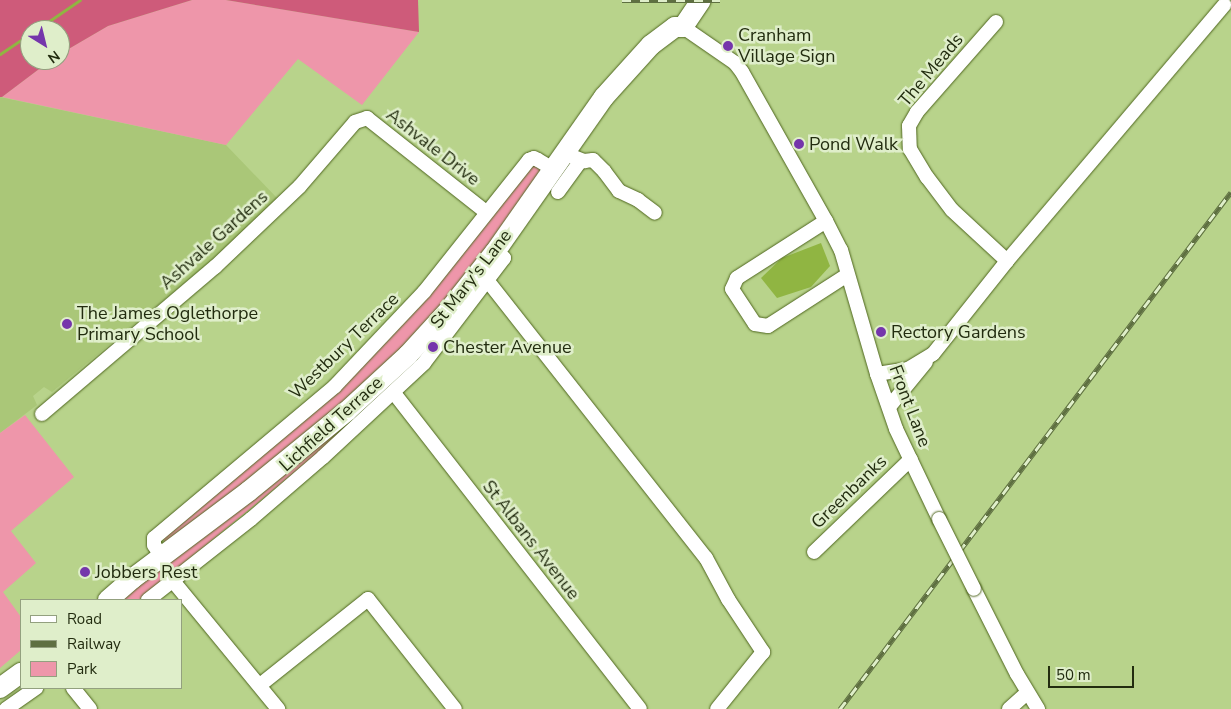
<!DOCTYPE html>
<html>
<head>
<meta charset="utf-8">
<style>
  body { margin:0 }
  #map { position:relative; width:1231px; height:709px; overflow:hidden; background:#b8d38b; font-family:"Nunito Sans",sans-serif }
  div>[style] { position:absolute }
  .built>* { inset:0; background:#aac778 }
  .green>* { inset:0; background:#ee96aa }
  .forest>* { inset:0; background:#ce5b7a }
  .water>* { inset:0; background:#90b542 }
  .stream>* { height:3px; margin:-1.5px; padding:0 1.5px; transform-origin:1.5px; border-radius:1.5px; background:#90b542 }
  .roads { filter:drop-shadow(0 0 1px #4f661f) drop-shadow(0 0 1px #4f661f) }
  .minor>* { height:14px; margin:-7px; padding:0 7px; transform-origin:7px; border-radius:7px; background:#fff }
  .secondary>* { height:20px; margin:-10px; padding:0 10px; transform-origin:10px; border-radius:10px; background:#fff }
  .rail>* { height:5px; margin-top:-2.5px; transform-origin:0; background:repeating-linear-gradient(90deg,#dfeeca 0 9px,#5e6f41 0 18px); box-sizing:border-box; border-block:1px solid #5e6f41 }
  .bridges { filter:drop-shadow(0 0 1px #4f661f) drop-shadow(0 0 1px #4f661f) }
  .minor-bridge>* { height:14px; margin:-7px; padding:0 7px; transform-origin:7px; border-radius:7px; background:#fff }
  .dots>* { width:14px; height:14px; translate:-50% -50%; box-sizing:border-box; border:2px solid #dfeeca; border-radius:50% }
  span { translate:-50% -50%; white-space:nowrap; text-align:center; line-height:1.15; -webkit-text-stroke:5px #dfeeca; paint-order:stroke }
  .poi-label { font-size:18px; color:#222c0f }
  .left { translate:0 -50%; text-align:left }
  .street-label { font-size:18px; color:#222c0f }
  .legend { position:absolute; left:20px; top:599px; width:162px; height:90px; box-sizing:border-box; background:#dfeeca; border:1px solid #93a07f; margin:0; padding:6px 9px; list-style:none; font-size:15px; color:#222c0f }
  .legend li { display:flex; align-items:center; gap:10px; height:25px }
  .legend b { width:25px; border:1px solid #93a07f }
  .north { position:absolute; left:20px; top:20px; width:50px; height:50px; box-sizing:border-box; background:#dfeeca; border:1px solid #93a07f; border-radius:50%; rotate:144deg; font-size:14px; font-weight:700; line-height:20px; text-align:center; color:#222c0f }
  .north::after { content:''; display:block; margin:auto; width:18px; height:22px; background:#7536ab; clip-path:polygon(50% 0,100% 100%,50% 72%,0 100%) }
  .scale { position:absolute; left:1048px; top:666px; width:86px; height:22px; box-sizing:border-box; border:2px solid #222c0f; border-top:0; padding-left:6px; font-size:15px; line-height:18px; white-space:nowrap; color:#222c0f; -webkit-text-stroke:4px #dfeeca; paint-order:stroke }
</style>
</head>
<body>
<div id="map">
  <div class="built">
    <div style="clip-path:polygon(0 97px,226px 145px,277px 198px,211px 261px,52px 392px,44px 387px,33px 396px,37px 405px,0 433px)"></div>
  </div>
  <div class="green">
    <div style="clip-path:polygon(192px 0,226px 0,419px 32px,362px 105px,298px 59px,226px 145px,2px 97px,51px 60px,60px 60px,60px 54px,108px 26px)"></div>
    <div style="clip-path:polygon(534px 165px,542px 170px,455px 295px,341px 410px,165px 542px,162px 535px,304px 418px)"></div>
    <div style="clip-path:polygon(418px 357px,420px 360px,346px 430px,146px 594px,138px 600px,117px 600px)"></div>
    <div style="clip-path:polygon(25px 415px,74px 477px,11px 531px,36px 563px,3px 592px,21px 617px,21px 650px,0 668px,0 433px)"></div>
  </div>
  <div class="forest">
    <div style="clip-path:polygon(0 0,192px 0,108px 26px,60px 54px,60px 30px,30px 30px,30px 60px,51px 60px,2px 97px,0 97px)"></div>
    <div style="clip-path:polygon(226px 0,418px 0,419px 32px,340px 19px)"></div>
  </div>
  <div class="water">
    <div style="clip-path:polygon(821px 243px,830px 266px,811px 287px,777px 298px,761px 278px,782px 258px)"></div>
  </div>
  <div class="stream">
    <div style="left:36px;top:30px;width:53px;rotate:-34.3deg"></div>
    <div style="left:0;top:54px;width:36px;rotate:-34deg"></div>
  </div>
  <div class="roads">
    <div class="minor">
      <div style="left:996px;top:22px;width:120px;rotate:131.3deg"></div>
      <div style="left:917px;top:112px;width:16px;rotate:120deg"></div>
      <div style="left:909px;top:126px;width:23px;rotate:88deg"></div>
      <div style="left:910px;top:149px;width:33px;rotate:59deg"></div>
      <div style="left:927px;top:177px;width:41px;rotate:52.9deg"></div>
      <div style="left:952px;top:210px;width:75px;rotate:42.8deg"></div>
      <div style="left:683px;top:27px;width:63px;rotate:34.7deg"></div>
      <div style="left:735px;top:63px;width:11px;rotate:52deg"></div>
      <div style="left:742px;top:72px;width:171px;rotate:60.6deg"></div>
      <div style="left:826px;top:221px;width:33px;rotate:63deg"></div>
      <div style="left:841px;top:250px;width:129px;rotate:73.8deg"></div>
      <div style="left:877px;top:374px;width:58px;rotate:70.9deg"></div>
      <div style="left:896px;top:429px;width:100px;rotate:64.5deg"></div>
      <div style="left:564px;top:153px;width:22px;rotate:22deg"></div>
      <div style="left:584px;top:161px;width:9px;rotate:-6deg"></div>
      <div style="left:593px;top:160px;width:16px;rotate:45deg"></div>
      <div style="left:604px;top:171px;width:25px;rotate:53deg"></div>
      <div style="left:619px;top:191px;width:21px;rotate:25deg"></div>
      <div style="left:638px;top:200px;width:21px;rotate:37deg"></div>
      <div style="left:558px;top:192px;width:39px;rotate:-54deg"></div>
      <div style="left:826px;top:221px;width:106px;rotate:147.4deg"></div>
      <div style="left:737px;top:278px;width:12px;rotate:114deg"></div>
      <div style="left:732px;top:289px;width:42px;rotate:56.7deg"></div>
      <div style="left:755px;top:324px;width:13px;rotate:9deg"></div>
      <div style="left:768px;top:326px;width:94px;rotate:-32.8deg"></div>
      <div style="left:487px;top:280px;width:354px;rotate:51.8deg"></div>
      <div style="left:706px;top:558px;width:47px;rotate:61.8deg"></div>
      <div style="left:728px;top:599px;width:64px;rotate:56.6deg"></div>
      <div style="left:763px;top:652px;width:73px;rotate:128.9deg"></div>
      <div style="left:877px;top:374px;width:31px;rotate:-9deg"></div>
      <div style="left:908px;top:369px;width:29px;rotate:-31deg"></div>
      <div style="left:933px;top:354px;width:119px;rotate:-51.5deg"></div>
      <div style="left:1007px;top:261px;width:336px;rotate:-49.7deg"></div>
      <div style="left:394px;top:393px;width:400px;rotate:52.1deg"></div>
      <div style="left:889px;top:407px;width:58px;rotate:-50.6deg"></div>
      <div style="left:42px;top:414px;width:227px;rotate:-40.4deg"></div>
      <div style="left:215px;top:267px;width:117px;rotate:-43.6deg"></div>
      <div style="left:300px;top:186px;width:84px;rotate:-49.3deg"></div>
      <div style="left:355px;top:122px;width:13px;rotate:-18deg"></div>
      <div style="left:367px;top:118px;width:152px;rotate:38.3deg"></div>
      <div style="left:814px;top:552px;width:134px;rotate:-43.8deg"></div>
      <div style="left:161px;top:556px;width:13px;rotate:-122deg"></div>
      <div style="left:154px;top:545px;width:7px;rotate:-90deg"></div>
      <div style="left:154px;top:538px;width:236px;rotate:-40deg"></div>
      <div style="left:335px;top:386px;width:129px;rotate:-46.6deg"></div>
      <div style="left:424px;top:292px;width:169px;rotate:-51.5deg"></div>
      <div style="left:529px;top:160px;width:5px;rotate:-22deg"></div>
      <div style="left:534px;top:158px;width:4px;rotate:27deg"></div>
      <div style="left:538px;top:160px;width:17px;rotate:31deg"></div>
      <div style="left:173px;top:581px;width:166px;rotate:50.6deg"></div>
      <div style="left:974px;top:589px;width:95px;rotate:63.2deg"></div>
      <div style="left:1017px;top:674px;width:41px;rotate:59deg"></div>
      <div style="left:148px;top:600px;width:131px;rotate:-38.2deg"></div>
      <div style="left:251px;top:519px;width:95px;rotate:-40.7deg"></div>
      <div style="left:323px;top:457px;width:138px;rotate:-42.9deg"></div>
      <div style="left:424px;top:363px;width:132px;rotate:-52.7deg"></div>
      <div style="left:504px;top:258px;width:11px;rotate:-146deg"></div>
      <div style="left:260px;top:685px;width:138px;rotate:-38.5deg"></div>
      <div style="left:368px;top:599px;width:140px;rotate:51.7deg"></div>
      <div style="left:73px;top:688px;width:27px;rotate:51deg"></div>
      <div style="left:6px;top:709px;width:37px;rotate:-35deg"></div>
      <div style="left:1009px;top:709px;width:24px;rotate:-42deg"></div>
    </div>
    <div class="secondary">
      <div style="left:108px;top:600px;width:32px;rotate:-41deg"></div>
      <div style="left:132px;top:579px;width:146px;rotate:-36.9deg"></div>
      <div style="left:249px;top:491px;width:127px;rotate:-39.2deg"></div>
      <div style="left:347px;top:411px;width:83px;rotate:-42.6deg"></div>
      <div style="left:408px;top:355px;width:61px;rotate:-47.7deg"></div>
      <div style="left:449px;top:310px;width:74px;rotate:-51.6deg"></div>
      <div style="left:495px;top:252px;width:189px;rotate:-54.9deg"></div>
      <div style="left:604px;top:97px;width:70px;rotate:-47.9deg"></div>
      <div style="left:651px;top:45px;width:30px;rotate:-37deg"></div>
      <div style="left:675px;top:27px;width:8px"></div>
      <div style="left:683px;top:27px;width:32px;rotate:-56deg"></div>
      <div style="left:0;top:688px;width:26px;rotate:-36deg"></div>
    </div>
  </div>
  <div class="rail">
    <div style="left:622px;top:0;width:98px"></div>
    <div style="left:840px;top:709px;width:648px;rotate:-52.9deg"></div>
  </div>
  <div class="bridges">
    <div class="minor-bridge">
      <div style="left:939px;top:519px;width:78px;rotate:63.4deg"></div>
    </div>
  </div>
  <div class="dots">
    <div style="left:728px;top:46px;background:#7536ab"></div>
    <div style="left:799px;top:144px;background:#7536ab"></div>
    <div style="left:67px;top:324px;background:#7536ab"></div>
    <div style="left:881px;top:332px;background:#7536ab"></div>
    <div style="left:433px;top:347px;background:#7536ab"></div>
    <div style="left:85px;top:572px;background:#7536ab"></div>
  </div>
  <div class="poi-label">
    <span class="left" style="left:738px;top:46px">Cranham<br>Village Sign</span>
    <span class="left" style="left:809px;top:144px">Pond Walk</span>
    <span class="left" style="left:77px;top:324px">The James Oglethorpe<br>Primary School</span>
    <span class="left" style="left:891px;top:332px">Rectory Gardens</span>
    <span class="left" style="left:443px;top:347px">Chester Avenue</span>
    <span class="left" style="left:95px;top:572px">Jobbers Rest</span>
  </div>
  <div class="street-label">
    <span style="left:931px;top:70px;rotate:-50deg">The Meads</span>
    <span style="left:433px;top:147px;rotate:38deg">Ashvale Drive</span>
    <span style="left:214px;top:240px;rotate:-42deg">Ashvale Gardens</span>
    <span style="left:471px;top:279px;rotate:-52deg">St Mary's Lane</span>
    <span style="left:344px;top:346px;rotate:-44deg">Westbury Terrace</span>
    <span style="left:910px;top:406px;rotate:69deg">Front Lane</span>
    <span style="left:331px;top:424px;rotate:-42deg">Lichfield Terrace</span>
    <span style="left:849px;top:492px;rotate:-44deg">Greenbanks</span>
    <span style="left:531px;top:540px;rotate:52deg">St Albans Avenue</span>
  </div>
  <ul class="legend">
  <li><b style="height:6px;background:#fff"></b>Road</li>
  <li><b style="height:6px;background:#5e6f41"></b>Railway</li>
  <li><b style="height:14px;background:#ee96aa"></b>Park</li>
  </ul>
  <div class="north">N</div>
  <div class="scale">50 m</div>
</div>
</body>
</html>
